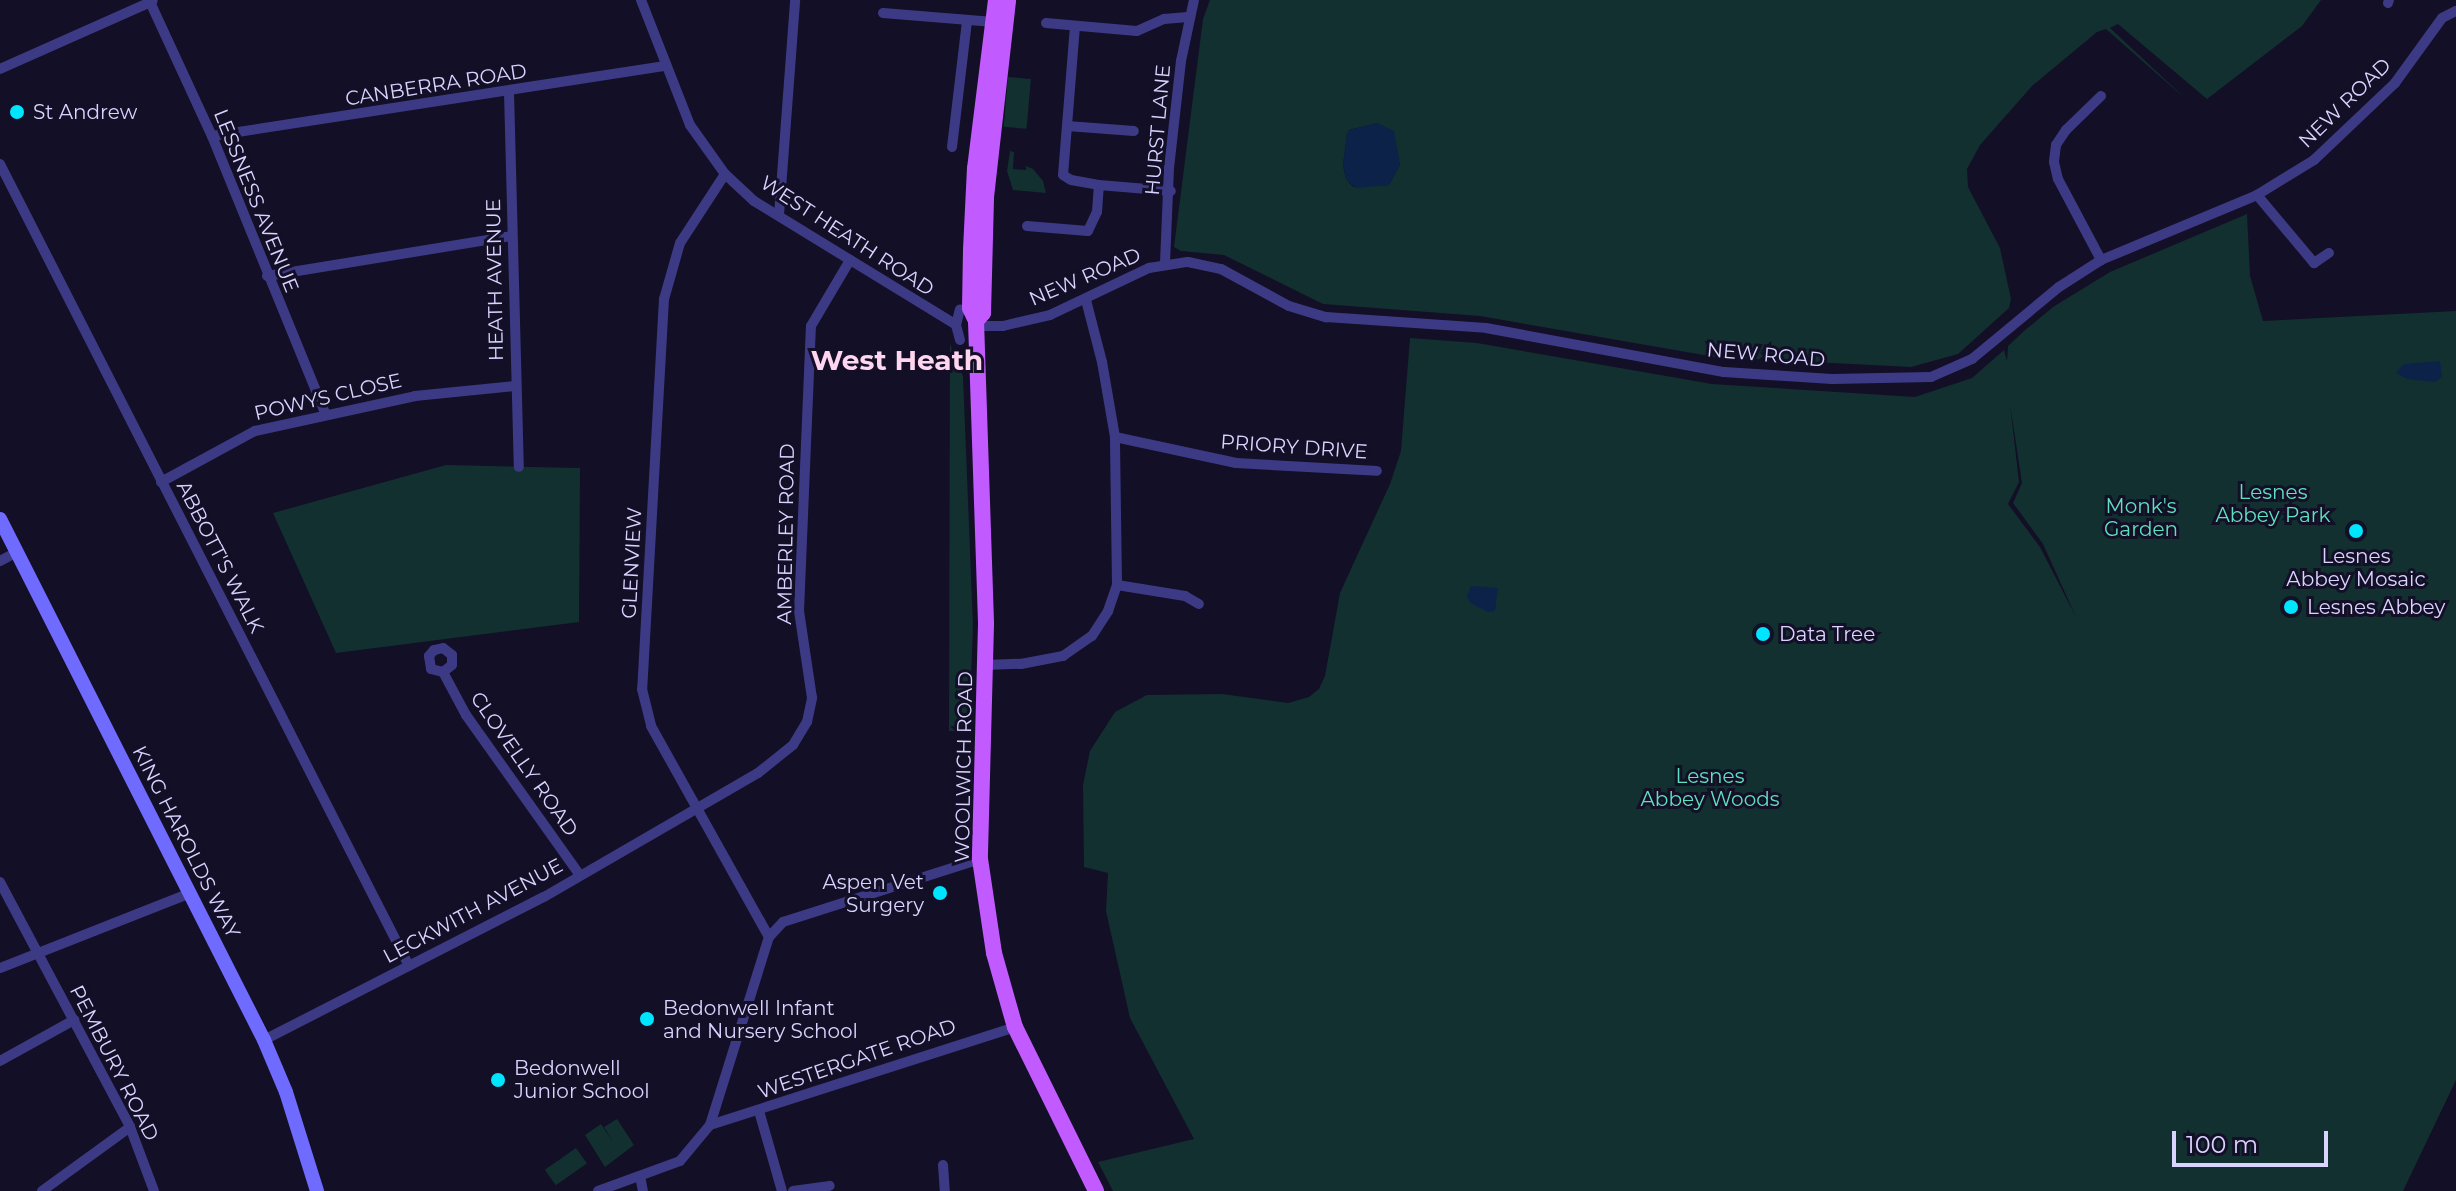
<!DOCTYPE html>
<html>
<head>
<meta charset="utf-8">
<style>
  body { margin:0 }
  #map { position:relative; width:2456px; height:1191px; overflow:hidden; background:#130f26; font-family:Montserrat,sans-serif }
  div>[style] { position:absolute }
  .green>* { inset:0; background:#12302f; transform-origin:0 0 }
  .water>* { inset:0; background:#0c2248 }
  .street>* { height:10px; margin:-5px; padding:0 5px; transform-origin:5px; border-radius:5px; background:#3d3a85 }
  .secondary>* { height:14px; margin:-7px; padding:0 7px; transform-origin:7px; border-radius:7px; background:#6f6bff }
  .primary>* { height:16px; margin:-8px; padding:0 8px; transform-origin:8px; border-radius:8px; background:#c25bff }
  .dots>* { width:22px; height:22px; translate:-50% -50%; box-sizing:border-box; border:4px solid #130f26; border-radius:50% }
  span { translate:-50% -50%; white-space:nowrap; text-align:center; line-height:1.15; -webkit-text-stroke:6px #130f26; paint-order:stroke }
  .street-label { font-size:20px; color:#d9d4ff }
  .poi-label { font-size:20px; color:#d9d4ff }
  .left { translate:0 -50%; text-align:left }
  .right { translate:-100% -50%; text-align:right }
  .park-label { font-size:20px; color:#5fe0c0 }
  .district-label { font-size:28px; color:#ffd6f0; font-weight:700 }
  .scale { position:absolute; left:2172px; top:1131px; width:156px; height:36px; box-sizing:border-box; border:4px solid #d9d4ff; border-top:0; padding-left:10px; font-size:24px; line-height:28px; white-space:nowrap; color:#d9d4ff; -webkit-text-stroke:6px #130f26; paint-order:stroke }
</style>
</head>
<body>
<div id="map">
  <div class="green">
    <div style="clip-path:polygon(evenodd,1210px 0,2321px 0,2302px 26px,2207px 99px,2118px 24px,2110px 28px,2188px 101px,2106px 29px,2097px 32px,2032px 86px,1980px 145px,1967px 169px,1968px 187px,2000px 248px,2011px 299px,2009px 308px,1958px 354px,1911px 367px,1715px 357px,1480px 316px,1323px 304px,1224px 255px,1181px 251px,1174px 247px,1203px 19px,1210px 0,1378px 123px,1400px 164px,1389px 185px,1353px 187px,1346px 179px,1343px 165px,1347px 134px,1349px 130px,1378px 123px)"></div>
    <div style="left:1008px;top:77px;width:23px;height:50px;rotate:5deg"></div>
    <div style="clip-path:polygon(1010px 151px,1014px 152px,1013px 169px,1026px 170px,1026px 166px,1033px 169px,1043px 181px,1046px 193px,1013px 190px,1007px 171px)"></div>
    <div style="clip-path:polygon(evenodd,2247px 214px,2250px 276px,2263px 321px,2456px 311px,2456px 1080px,2403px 1191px,1113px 1191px,1098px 1162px,1194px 1139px,1130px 1018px,1106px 911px,1108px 873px,1084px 867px,1083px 785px,1090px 751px,1115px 712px,1147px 695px,1222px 694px,1288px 703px,1309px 697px,1319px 689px,1325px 676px,1340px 593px,1390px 484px,1401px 451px,1410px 338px,1477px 343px,1712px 384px,1915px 397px,1972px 378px,2004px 350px,2007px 361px,2008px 346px,2024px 331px,2053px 307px,2110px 272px,2247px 214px,2010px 404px,2022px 483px,2013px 503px,2043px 544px,2076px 617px,2040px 547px,2008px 504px,2019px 482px,2010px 404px)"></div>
    <div style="clip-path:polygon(950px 344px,963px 376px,973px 625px,969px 732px,949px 731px)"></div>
    <div style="clip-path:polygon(446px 465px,580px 468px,579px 622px,336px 653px,273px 513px)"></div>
    <div style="clip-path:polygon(617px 1119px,634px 1145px,605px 1167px,585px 1135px,601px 1124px,613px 1142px,604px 1127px)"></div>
    <div style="left:576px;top:1148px;width:19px;height:38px;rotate:55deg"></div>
  </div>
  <div class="water">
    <div style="clip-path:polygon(1378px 123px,1394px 131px,1400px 164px,1389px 185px,1355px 188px,1346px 179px,1343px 165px,1347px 134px,1349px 130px)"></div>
    <div style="clip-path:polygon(2440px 361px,2442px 377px,2435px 382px,2407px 379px,2396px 373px,2404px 364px)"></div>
    <div style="clip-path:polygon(1471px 586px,1498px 588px,1495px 611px,1488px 612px,1470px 603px,1467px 596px)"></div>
  </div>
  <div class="street">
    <div style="left:641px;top:0;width:134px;rotate:68.6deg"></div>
    <div style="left:690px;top:125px;width:60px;rotate:54.5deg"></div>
    <div style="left:725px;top:174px;width:40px;rotate:43deg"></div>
    <div style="left:754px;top:201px;width:237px;rotate:31.5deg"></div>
    <div style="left:150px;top:2px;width:148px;rotate:65.2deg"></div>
    <div style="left:212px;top:136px;width:301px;rotate:67.8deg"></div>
    <div style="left:2388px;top:3px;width:3px;rotate:-72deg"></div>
    <div style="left:883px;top:13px;width:111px;rotate:4.6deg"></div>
    <div style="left:1046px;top:23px;width:91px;rotate:5deg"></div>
    <div style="left:1137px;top:31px;width:30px;rotate:-24deg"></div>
    <div style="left:1164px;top:19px;width:24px;rotate:-5deg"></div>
    <div style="left:1075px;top:26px;width:149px;rotate:94.6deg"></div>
    <div style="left:1063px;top:175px;width:9px;rotate:32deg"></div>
    <div style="left:1071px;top:180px;width:28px;rotate:10deg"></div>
    <div style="left:1099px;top:185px;width:72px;rotate:4.8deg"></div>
    <div style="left:0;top:69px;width:167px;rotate:-24deg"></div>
    <div style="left:509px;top:92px;width:375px;rotate:88.5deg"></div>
    <div style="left:2101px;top:96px;width:49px;rotate:135.8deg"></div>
    <div style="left:2066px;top:130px;width:18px;rotate:124deg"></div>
    <div style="left:2056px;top:145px;width:17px;rotate:97deg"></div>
    <div style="left:2054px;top:162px;width:17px;rotate:77deg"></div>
    <div style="left:2058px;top:179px;width:92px;rotate:62deg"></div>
    <div style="left:1067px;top:126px;width:67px;rotate:4.3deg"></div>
    <div style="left:212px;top:136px;width:457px;rotate:-8.8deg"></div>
    <div style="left:952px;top:147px;width:126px;rotate:-83.2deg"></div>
    <div style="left:0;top:164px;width:900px;rotate:62.98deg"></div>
    <div style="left:725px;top:174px;width:82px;rotate:123.1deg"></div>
    <div style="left:680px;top:243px;width:58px;rotate:105.9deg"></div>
    <div style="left:664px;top:299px;width:391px;rotate:93.2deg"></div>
    <div style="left:642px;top:689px;width:38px;rotate:76deg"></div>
    <div style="left:651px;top:726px;width:242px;rotate:60.8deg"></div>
    <div style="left:2257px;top:195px;width:89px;rotate:50deg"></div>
    <div style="left:2314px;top:263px;width:18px;rotate:-34deg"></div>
    <div style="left:779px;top:215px;width:216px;rotate:-85.7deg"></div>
    <div style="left:1027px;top:226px;width:61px;rotate:4.7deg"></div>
    <div style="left:1088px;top:231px;width:21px;rotate:-65deg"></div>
    <div style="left:1097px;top:212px;width:27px;rotate:-86deg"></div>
    <div style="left:1165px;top:263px;width:95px;rotate:-87.6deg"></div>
    <div style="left:1169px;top:168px;width:108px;rotate:-83.6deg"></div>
    <div style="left:1181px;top:61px;width:62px;rotate:-78deg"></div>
    <div style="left:267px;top:276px;width:248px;rotate:-9.3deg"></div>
    <div style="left:976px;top:326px;width:27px"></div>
    <div style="left:1003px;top:326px;width:48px;rotate:-13.2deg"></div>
    <div style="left:1050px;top:315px;width:110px;rotate:-25.4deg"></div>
    <div style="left:1149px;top:268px;width:39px;rotate:-9deg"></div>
    <div style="left:1188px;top:262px;width:34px;rotate:12deg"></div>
    <div style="left:1221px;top:269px;width:77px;rotate:28.6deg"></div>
    <div style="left:1289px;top:306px;width:39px;rotate:17deg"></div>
    <div style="left:1326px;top:317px;width:160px;rotate:3.9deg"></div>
    <div style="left:1486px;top:328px;width:242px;rotate:10.5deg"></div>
    <div style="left:1724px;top:372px;width:108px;rotate:3.7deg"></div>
    <div style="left:1832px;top:379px;width:99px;rotate:-1.2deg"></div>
    <div style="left:1931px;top:377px;width:45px;rotate:-23.7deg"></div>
    <div style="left:1972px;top:359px;width:113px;rotate:-39.6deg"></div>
    <div style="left:2059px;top:287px;width:50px;rotate:-32.7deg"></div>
    <div style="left:2101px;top:260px;width:169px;rotate:-22.6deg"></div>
    <div style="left:2257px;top:195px;width:67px;rotate:-31.6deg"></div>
    <div style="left:2314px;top:160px;width:112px;rotate:-43.5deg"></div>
    <div style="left:2395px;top:83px;width:80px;rotate:-54.1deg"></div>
    <div style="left:2442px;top:18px;width:16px;rotate:-27deg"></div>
    <div style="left:960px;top:340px;width:16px;rotate:-105deg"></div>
    <div style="left:956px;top:325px;width:16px;rotate:-76deg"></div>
    <div style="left:1115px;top:437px;width:124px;rotate:12.1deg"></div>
    <div style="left:1236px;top:463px;width:141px;rotate:3.2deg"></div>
    <div style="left:161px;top:482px;width:107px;rotate:-28.5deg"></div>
    <div style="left:255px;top:431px;width:164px;rotate:-12.3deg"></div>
    <div style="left:415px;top:396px;width:100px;rotate:-5.7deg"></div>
    <div style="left:0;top:561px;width:19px;rotate:-28deg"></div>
    <div style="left:1117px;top:585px;width:69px;rotate:9.2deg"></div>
    <div style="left:1185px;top:596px;width:16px;rotate:30deg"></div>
    <div style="left:985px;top:665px;width:36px;rotate:-2deg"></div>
    <div style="left:1021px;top:664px;width:43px;rotate:-10.8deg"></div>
    <div style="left:1063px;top:656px;width:35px;rotate:-35deg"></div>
    <div style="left:1092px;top:636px;width:30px;rotate:-57deg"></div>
    <div style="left:1108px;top:611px;width:28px;rotate:-71deg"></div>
    <div style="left:1117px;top:585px;width:148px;rotate:-90.8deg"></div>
    <div style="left:1115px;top:437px;width:76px;rotate:-99.8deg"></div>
    <div style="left:1102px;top:362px;width:64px;rotate:-104.5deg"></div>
    <div style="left:443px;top:672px;width:11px;rotate:-38deg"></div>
    <div style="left:452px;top:665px;width:10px;rotate:-90deg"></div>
    <div style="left:452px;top:655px;width:11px;rotate:-142deg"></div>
    <div style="left:443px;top:648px;width:9px;rotate:167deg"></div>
    <div style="left:434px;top:650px;width:8px;rotate:130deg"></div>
    <div style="left:429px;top:656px;width:13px;rotate:81deg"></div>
    <div style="left:431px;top:669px;width:12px;rotate:14deg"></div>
    <div style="left:443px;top:672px;width:49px;rotate:61.9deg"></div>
    <div style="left:466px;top:715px;width:195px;rotate:54.6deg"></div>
    <div style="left:0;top:882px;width:277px;rotate:62deg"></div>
    <div style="left:130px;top:1127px;width:68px;rotate:69.4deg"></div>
    <div style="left:0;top:968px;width:204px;rotate:-21.5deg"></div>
    <div style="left:264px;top:1040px;width:314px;rotate:-27.1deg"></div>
    <div style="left:544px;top:897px;width:247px;rotate:-30.1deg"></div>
    <div style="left:758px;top:773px;width:45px;rotate:-38.7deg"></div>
    <div style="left:793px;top:745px;width:27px;rotate:-59deg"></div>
    <div style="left:807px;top:722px;width:25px;rotate:-78deg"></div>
    <div style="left:812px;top:698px;width:88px;rotate:-98.5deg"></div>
    <div style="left:799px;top:611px;width:285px;rotate:-87.6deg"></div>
    <div style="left:811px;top:326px;width:77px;rotate:-59.4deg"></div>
    <div style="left:0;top:1061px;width:85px;rotate:-29deg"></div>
    <div style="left:759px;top:1111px;width:83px;rotate:74deg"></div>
    <div style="left:710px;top:1125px;width:320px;rotate:-17.8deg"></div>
    <div style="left:943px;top:1165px;width:26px;rotate:86deg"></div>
    <div style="left:640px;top:1176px;width:15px;rotate:79deg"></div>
    <div style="left:42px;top:1191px;width:109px;rotate:-36deg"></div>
    <div style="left:598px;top:1191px;width:87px;rotate:-20.1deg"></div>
    <div style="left:680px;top:1161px;width:47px;rotate:-50.2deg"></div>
    <div style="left:710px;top:1125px;width:197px;rotate:-72.6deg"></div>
    <div style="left:769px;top:937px;width:21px;rotate:-47deg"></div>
    <div style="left:783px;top:922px;width:207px;rotate:-17.7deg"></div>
    <div style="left:793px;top:1191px;width:37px;rotate:-8deg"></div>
  </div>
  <div class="secondary">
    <div style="left:0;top:519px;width:584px;rotate:63.13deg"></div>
    <div style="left:264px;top:1040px;width:56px;rotate:67.1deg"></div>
    <div style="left:286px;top:1092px;width:104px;rotate:72.6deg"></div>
  </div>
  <div class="primary">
    <div style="left:996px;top:0;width:169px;rotate:97.1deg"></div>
    <div style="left:975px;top:168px;width:82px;rotate:92.8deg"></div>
    <div style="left:971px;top:250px;width:58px;rotate:91deg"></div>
    <div style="left:970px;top:308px;width:14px;rotate:65deg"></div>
    <div style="left:976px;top:321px;width:303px;rotate:88.1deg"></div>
    <div style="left:986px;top:624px;width:235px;rotate:91.5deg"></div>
    <div style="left:980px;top:859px;width:95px;rotate:81.5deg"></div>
    <div style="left:994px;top:953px;width:77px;rotate:74.2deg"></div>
    <div style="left:1015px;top:1027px;width:183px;rotate:63.7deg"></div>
    <div style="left:976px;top:321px;width:11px;rotate:-49deg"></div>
    <div style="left:983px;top:313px;width:116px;rotate:-88.5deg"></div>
    <div style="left:986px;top:197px;width:198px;rotate:-83.6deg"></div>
  </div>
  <div class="dots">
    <div style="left:17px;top:112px;background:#00e5ff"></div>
    <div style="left:2356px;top:531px;background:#00e5ff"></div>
    <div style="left:2291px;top:607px;background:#00e5ff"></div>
    <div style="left:1763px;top:634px;background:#00e5ff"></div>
    <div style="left:940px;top:893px;background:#00e5ff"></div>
    <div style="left:647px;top:1019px;background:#00e5ff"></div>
    <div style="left:498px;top:1080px;background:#00e5ff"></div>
  </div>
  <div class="street-label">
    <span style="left:436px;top:85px;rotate:-9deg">CANBERRA ROAD</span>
    <span style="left:2345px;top:103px;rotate:-44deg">NEW ROAD</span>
    <span style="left:1158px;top:130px;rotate:-85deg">HURST LANE</span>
    <span style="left:256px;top:201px;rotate:68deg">LESSNESS AVENUE</span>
    <span style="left:847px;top:236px;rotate:33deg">WEST HEATH ROAD</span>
    <span style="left:1085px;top:277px;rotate:-23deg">NEW ROAD</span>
    <span style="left:495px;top:280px;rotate:-91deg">HEATH AVENUE</span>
    <span style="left:1766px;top:355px;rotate:5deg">NEW ROAD</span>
    <span style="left:328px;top:397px;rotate:-13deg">POWYS CLOSE</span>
    <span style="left:1294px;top:447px;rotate:4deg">PRIORY DRIVE</span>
    <span style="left:786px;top:534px;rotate:-89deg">AMBERLEY ROAD</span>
    <span style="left:220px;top:557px;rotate:63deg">ABBOTT'S WALK</span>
    <span style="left:632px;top:563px;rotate:-87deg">GLENVIEW</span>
    <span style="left:524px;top:764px;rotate:55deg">CLOVELLY ROAD</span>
    <span style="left:964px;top:767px;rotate:-89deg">WOOLWICH ROAD</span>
    <span style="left:186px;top:842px;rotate:63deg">KING HAROLDS WAY</span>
    <span style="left:473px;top:911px;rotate:-28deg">LECKWITH AVENUE</span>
    <span style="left:857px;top:1059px;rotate:-19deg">WESTERGATE ROAD</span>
    <span style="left:114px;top:1063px;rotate:63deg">PEMBURY ROAD</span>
  </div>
  <div class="poi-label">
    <span class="left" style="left:33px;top:112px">St Andrew</span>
    <span style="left:2356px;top:568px">Lesnes<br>Abbey Mosaic</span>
    <span class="left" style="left:2307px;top:607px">Lesnes Abbey</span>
    <span class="left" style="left:1779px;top:634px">Data Tree</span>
    <span class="right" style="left:924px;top:894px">Aspen Vet<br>Surgery</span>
    <span class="left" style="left:663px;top:1020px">Bedonwell Infant<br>and Nursery School</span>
    <span class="left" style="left:514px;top:1080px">Bedonwell<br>Junior School</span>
  </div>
  <div class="park-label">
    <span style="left:2273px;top:504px">Lesnes<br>Abbey Park</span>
    <span style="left:2141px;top:518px">Monk's<br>Garden</span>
    <span style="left:1710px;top:788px">Lesnes<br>Abbey Woods</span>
  </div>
  <div class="district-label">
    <span style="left:897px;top:360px">West Heath</span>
  </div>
  <div class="scale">100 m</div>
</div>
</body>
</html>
